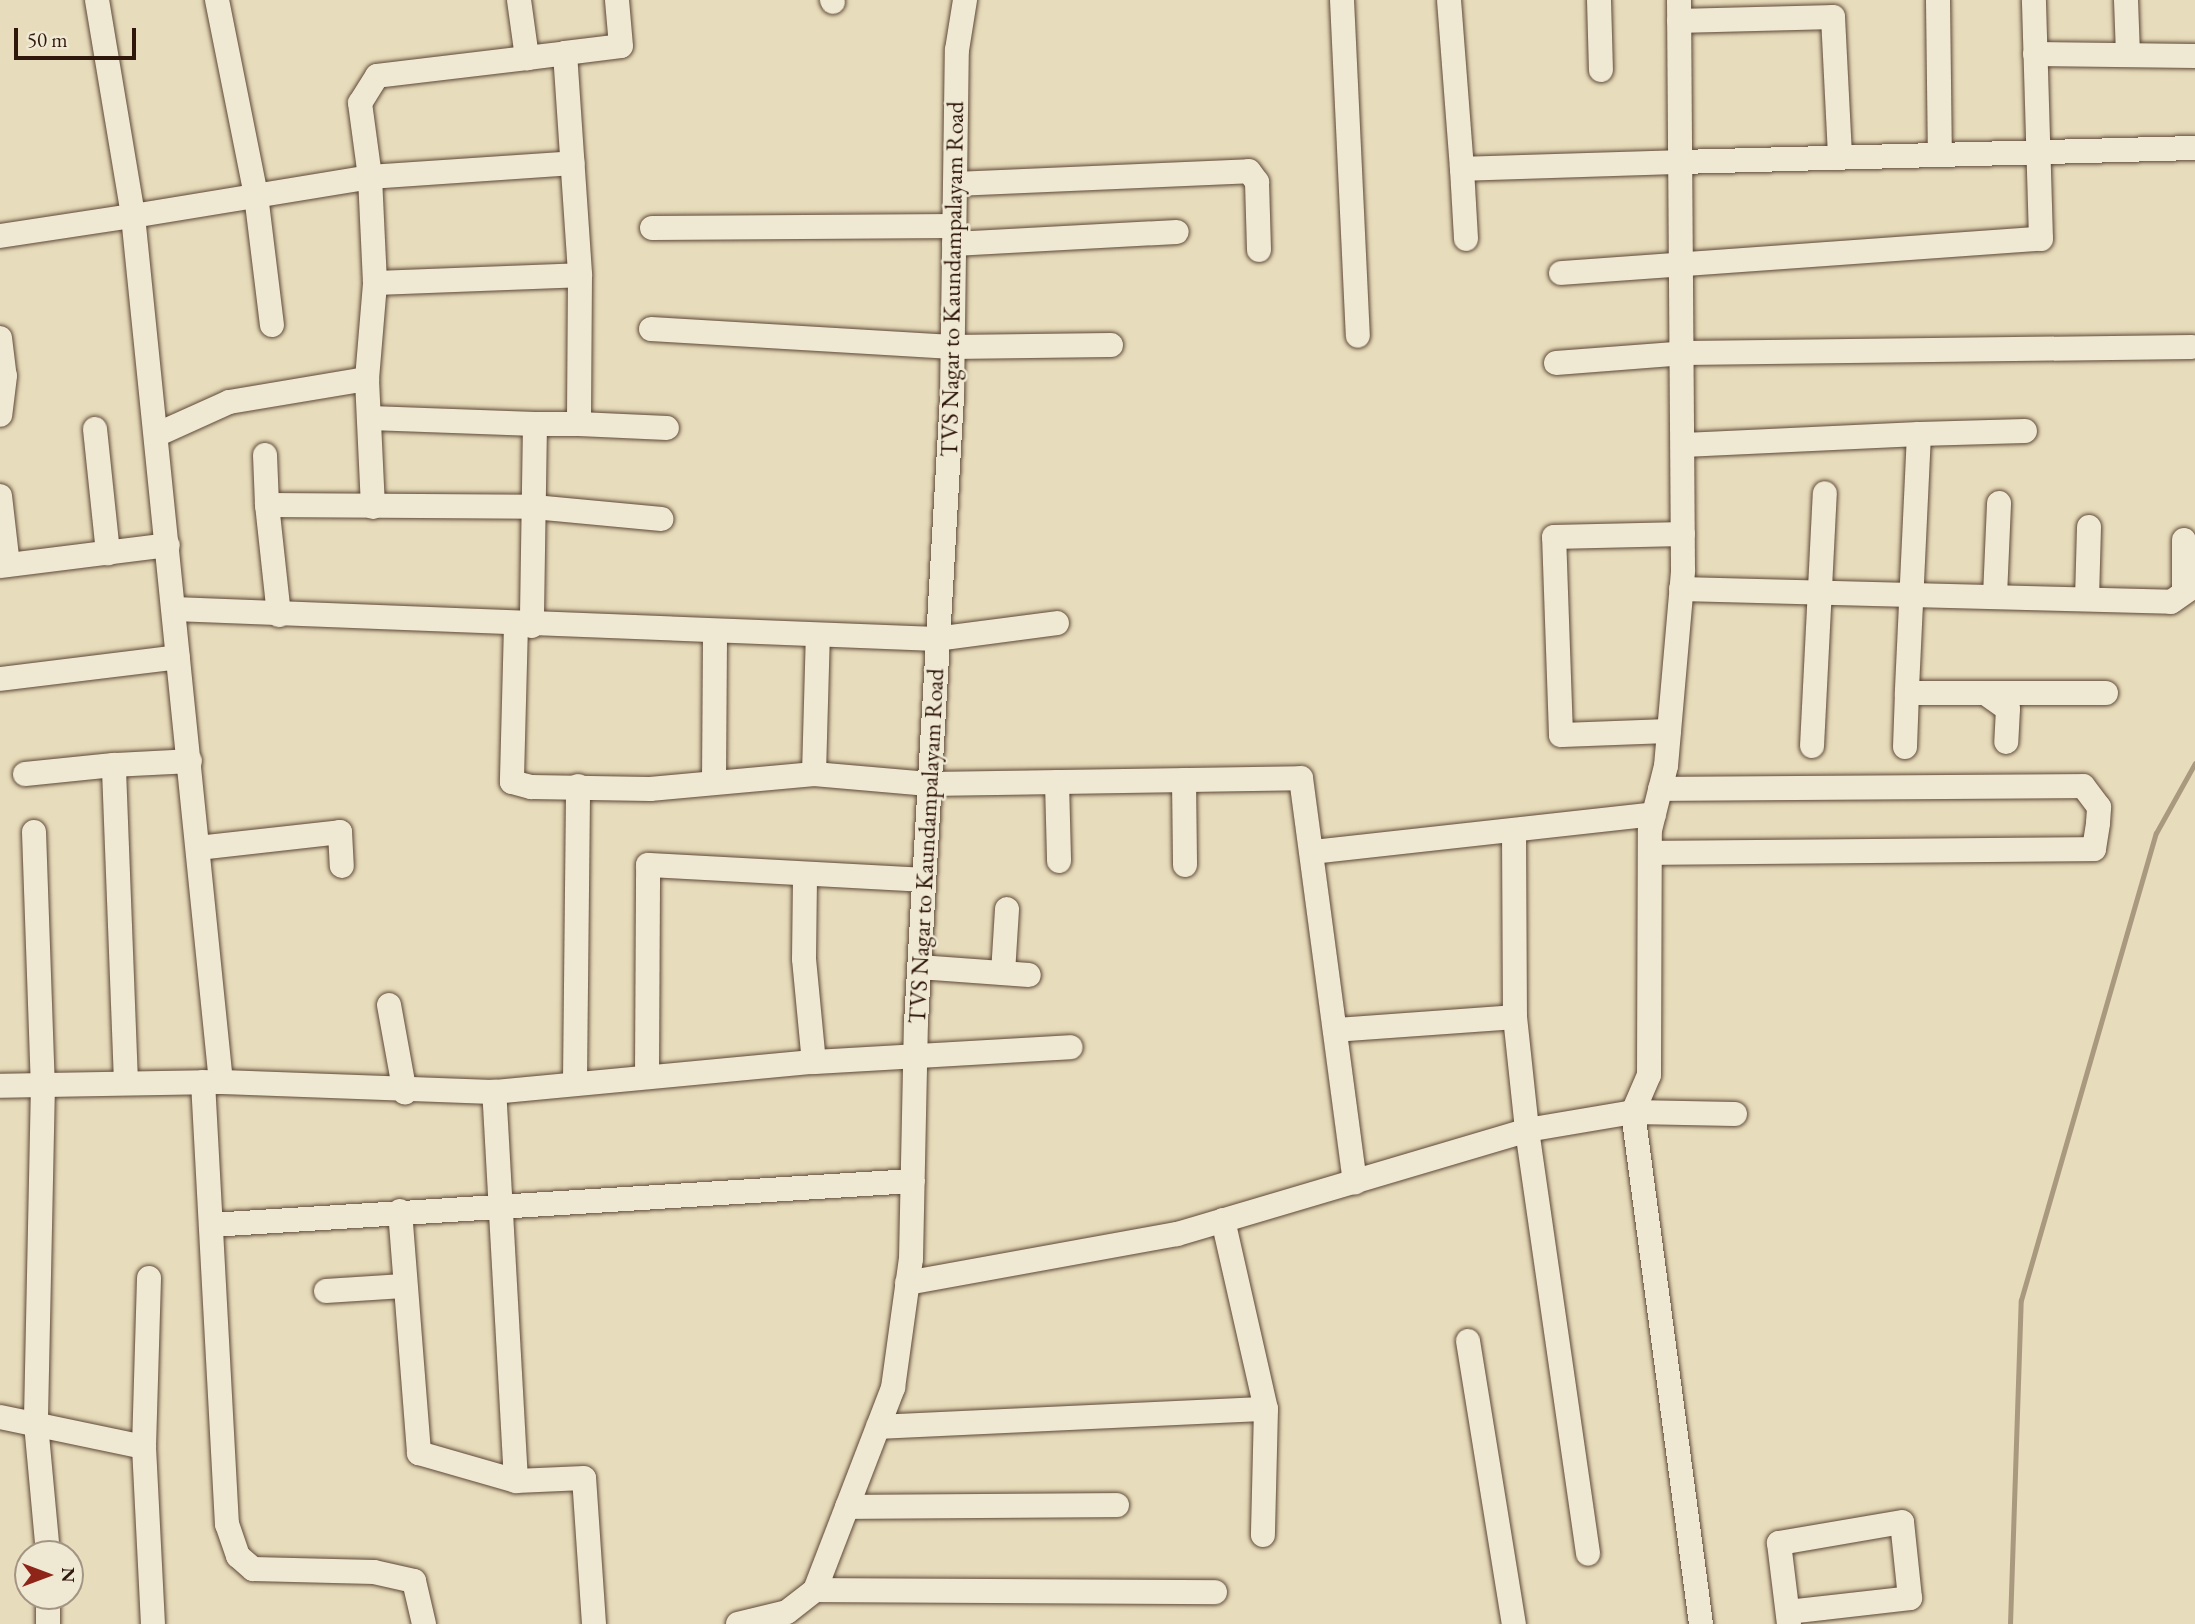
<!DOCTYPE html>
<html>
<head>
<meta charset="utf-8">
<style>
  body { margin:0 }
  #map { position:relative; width:2195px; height:1624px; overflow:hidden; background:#e7dcbb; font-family:"EB Garamond",serif }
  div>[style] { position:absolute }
  .stream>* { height:5px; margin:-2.5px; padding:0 2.5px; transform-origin:2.5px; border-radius:2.5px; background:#a9997f }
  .roads { filter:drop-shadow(0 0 2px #5e4837) drop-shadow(0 0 2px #5e4837) }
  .minor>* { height:24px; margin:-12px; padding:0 12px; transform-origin:12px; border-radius:12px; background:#efe8d3 }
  span { translate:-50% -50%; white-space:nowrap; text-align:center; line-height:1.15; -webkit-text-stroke:5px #efe8d3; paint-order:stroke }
  .street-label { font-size:24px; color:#30170b }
  .north { position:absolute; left:14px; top:1540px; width:70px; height:70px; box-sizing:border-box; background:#efe8d3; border:2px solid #a39483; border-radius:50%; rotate:90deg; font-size:19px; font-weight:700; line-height:28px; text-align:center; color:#30170b }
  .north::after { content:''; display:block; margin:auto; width:24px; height:32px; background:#8f2418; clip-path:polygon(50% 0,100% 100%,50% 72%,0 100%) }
  .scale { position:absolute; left:14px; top:28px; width:122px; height:32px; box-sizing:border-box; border:4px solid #30170b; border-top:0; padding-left:9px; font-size:21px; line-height:24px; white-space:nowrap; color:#30170b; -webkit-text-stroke:5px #efe8d3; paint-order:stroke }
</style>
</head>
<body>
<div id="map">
  <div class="stream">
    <div style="left:2010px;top:1624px;width:324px;rotate:-88.1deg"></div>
    <div style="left:2021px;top:1300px;width:486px;rotate:-73.9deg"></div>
    <div style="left:2156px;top:833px;width:80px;rotate:-60.9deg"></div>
  </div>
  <div class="roads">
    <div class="minor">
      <div style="left:97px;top:0;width:219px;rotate:80.5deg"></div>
      <div style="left:133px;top:216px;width:240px;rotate:-9.3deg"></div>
      <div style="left:370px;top:177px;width:106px;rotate:87.3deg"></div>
      <div style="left:375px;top:283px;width:205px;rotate:-2.2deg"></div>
      <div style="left:217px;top:0;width:199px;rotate:78.7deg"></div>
      <div style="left:256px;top:195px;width:131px;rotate:83deg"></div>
      <div style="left:519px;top:0;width:59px;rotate:82.1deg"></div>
      <div style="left:527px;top:58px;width:38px;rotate:-7deg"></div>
      <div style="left:565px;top:53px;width:223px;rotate:86.1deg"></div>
      <div style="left:580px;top:275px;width:149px;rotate:90.4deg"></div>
      <div style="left:579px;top:424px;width:44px;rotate:180deg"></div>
      <div style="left:535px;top:424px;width:202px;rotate:90.9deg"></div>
      <div style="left:832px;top:0;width:2px;rotate:63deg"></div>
      <div style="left:1342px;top:0;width:336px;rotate:87.3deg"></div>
      <div style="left:1599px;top:0;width:70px;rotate:88.4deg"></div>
      <div style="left:1679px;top:0;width:162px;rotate:89.6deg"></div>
      <div style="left:1680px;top:162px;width:515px;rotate:-1.56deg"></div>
      <div style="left:1938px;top:0;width:153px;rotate:89.3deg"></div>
      <div style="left:2126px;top:0;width:55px;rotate:87.9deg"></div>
      <div style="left:1679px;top:21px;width:154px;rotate:-1.5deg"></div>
      <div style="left:1833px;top:17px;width:137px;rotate:87.1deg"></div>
      <div style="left:565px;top:53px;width:56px;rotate:-7.1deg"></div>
      <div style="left:621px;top:46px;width:46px;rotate:-95deg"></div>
      <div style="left:2035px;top:54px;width:160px;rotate:0.7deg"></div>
      <div style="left:527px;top:58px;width:151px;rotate:173.2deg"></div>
      <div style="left:377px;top:76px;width:32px;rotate:122deg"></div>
      <div style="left:360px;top:103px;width:75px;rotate:82.3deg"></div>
      <div style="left:370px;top:177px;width:203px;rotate:-3.9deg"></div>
      <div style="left:1462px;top:169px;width:70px;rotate:86.7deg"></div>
      <div style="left:955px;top:184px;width:294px;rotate:-2.5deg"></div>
      <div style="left:1249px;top:171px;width:14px;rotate:54deg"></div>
      <div style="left:1257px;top:182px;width:68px;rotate:88.3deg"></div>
      <div style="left:652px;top:228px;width:302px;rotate:-0.4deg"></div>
      <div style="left:0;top:236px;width:134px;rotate:-8.6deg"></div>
      <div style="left:133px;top:216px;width:870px;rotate:84.2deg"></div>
      <div style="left:221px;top:1082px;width:221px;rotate:179deg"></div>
      <div style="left:954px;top:244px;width:223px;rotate:-3.1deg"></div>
      <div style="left:1561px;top:273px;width:481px;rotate:-4.1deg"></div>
      <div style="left:2041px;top:239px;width:239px;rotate:-91.7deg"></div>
      <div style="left:651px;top:329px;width:302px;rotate:3.4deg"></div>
      <div style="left:952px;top:347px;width:159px;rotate:-0.7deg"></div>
      <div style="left:0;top:338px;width:38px;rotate:83deg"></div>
      <div style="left:5px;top:376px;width:39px;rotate:97deg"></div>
      <div style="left:1556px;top:363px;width:129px;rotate:-4.4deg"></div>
      <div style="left:1685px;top:353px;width:507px;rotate:-0.68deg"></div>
      <div style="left:370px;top:418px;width:165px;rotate:2.1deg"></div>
      <div style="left:579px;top:424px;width:88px;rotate:2.6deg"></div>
      <div style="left:95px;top:429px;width:125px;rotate:84deg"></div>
      <div style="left:1919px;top:434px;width:106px;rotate:-1.6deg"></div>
      <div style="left:156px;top:435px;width:80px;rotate:-24.3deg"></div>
      <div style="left:229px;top:402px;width:140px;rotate:-9.5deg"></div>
      <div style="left:1684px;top:445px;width:235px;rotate:-2.7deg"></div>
      <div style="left:1919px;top:434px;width:259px;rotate:92.7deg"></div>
      <div style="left:1907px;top:693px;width:199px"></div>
      <div style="left:265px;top:455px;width:50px;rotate:87.7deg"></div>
      <div style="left:0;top:496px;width:69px;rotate:83.4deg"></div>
      <div style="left:373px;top:507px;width:128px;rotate:-92.7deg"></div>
      <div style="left:367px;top:379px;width:96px;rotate:-85.2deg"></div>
      <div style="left:2184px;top:540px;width:52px;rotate:90deg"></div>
      <div style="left:0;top:566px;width:169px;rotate:-7.1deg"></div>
      <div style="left:1681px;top:589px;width:490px;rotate:1.5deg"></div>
      <div style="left:2171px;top:602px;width:29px;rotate:-35deg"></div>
      <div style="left:1995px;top:596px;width:93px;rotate:-87.5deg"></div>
      <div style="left:2087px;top:599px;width:72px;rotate:-88.4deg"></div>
      <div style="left:174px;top:609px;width:763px;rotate:2.25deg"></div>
      <div style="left:936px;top:639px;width:122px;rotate:-7.5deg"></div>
      <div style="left:279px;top:615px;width:111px;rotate:-96.2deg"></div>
      <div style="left:267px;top:505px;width:267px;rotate:0.4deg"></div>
      <div style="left:534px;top:507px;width:128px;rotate:5.4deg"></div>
      <div style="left:516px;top:625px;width:157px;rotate:91.5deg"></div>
      <div style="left:512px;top:782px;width:20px;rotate:15deg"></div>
      <div style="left:531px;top:787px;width:119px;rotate:1deg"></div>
      <div style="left:650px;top:789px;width:165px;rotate:-5.2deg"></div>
      <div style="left:814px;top:774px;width:115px;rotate:5deg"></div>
      <div style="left:929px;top:784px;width:372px;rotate:-0.9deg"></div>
      <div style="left:1301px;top:778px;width:408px;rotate:82.4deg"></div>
      <div style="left:0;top:679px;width:179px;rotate:-7deg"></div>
      <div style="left:1985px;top:693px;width:28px;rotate:35deg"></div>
      <div style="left:2008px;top:709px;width:33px;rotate:93deg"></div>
      <div style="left:1669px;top:731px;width:108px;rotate:177.9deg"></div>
      <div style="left:1561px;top:735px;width:198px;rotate:-92deg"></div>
      <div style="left:1554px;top:537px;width:129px;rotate:-1.3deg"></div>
      <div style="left:1812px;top:746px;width:253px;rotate:-87.1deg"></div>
      <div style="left:1905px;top:747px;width:54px;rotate:-87.9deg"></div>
      <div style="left:25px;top:774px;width:89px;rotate:-5.8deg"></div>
      <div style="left:814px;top:774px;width:139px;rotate:-88.4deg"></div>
      <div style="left:1184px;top:780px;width:85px;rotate:89.3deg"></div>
      <div style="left:714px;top:782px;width:150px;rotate:-89.6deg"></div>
      <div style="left:1057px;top:782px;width:79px;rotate:88.5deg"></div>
      <div style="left:34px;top:832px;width:252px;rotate:88deg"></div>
      <div style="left:43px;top:1084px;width:340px;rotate:91.2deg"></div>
      <div style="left:36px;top:1424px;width:131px;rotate:84.7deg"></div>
      <div style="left:1514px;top:832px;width:185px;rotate:89.7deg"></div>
      <div style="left:1515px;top:1017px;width:114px;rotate:83.9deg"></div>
      <div style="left:1527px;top:1130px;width:428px;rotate:81.8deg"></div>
      <div style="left:198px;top:848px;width:143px;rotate:-6.4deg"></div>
      <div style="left:340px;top:832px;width:34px;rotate:87deg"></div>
      <div style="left:1312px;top:852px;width:344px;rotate:-6.3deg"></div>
      <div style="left:1650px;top:853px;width:444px;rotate:-0.5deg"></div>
      <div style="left:2094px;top:849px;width:26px;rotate:-81deg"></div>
      <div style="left:2098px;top:823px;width:16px;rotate:-86deg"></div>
      <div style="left:2099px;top:807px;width:26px;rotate:-127deg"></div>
      <div style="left:2083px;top:786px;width:423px;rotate:179.6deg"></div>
      <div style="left:805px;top:878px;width:81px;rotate:90.7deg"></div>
      <div style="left:804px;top:959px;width:103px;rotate:84.5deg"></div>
      <div style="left:919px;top:967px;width:110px;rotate:4.2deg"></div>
      <div style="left:1003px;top:973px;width:64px;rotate:-86.4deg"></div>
      <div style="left:389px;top:1005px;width:89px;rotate:79.7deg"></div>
      <div style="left:1335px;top:1030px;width:180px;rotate:-4.1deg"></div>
      <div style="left:647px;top:1075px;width:210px;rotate:-89.7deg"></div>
      <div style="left:648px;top:865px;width:276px;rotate:3.1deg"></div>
      <div style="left:575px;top:1081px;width:295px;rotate:-89.4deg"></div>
      <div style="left:126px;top:1082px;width:317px;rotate:-92.2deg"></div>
      <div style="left:114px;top:765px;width:76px;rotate:-3deg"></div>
      <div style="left:203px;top:1082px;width:443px;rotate:86.9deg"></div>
      <div style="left:227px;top:1524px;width:34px;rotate:71deg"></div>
      <div style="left:238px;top:1556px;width:20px;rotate:41deg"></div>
      <div style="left:253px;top:1569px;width:121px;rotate:1.4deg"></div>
      <div style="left:374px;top:1572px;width:41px;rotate:12.7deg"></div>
      <div style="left:414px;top:1581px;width:44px;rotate:76.9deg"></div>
      <div style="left:221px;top:1082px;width:273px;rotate:2.1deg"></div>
      <div style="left:400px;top:1211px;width:243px;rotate:85.5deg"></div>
      <div style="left:419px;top:1453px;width:101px;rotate:16.1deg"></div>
      <div style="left:1223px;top:1220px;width:194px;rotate:77.2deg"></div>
      <div style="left:1266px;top:1409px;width:126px;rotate:91.4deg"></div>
      <div style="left:211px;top:1225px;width:703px;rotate:-3.59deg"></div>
      <div style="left:907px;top:1283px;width:274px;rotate:-10.3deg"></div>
      <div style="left:1177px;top:1234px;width:365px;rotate:-16.5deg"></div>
      <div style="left:1527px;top:1130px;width:108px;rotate:-9.6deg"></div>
      <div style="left:1633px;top:1112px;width:40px;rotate:-66.6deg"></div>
      <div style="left:1649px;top:1075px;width:245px;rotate:-89.8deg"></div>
      <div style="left:1650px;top:830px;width:66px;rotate:-76deg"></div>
      <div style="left:1666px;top:766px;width:197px;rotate:-85deg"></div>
      <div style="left:1683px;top:570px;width:408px;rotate:-90.4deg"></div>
      <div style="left:1680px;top:162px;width:218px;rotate:178.2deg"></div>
      <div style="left:1462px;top:169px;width:169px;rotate:-94.4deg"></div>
      <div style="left:326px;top:1291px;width:77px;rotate:-3.7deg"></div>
      <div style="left:1468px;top:1341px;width:287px;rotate:80.8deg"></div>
      <div style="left:0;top:1417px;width:147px;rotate:11.8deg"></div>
      <div style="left:144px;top:1447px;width:177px;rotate:87.1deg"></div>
      <div style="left:878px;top:1427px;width:388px;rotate:-2.7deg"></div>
      <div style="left:144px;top:1447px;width:169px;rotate:-88.3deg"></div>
      <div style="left:847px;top:1507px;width:270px;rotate:-0.4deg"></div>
      <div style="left:815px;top:1590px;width:400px;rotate:0.3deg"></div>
      <div style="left:48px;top:1596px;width:28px;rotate:90deg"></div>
      <div style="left:1788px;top:1612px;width:123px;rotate:-6.5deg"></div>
      <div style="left:1910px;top:1598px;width:76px;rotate:-96deg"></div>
      <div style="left:1902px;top:1522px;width:125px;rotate:170.3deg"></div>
      <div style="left:1779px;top:1543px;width:82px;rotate:83deg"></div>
      <div style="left:594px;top:1624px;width:146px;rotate:-93.9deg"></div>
      <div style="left:584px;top:1478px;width:68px;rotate:177.5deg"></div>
      <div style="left:516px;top:1481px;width:390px;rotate:-93.2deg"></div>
      <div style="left:494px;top:1092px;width:321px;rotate:-5.4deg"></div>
      <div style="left:814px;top:1062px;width:257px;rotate:-3.3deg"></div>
      <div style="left:738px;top:1624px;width:50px;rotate:-13.8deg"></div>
      <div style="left:787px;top:1612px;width:36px;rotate:-38deg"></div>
      <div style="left:815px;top:1590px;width:217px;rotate:-68.9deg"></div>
      <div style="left:893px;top:1388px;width:130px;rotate:-82.1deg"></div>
      <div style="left:911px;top:1259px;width:236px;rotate:-88.8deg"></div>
      <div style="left:916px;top:1023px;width:627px;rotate:-86.71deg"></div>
      <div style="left:952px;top:397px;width:347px;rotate:-89.2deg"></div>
      <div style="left:957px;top:50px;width:51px;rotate:-80.9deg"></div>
      <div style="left:1701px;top:1624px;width:516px;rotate:-97.57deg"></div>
      <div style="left:1633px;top:1112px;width:102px;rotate:1.1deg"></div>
    </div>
  </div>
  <div class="street-label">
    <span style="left:952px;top:279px;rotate:-89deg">TVS Nagar to Kaundampalayam Road</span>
    <span style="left:926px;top:846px;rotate:-87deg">TVS Nagar to Kaundampalayam Road</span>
  </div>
  <div class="north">N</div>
  <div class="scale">50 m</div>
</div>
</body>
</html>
